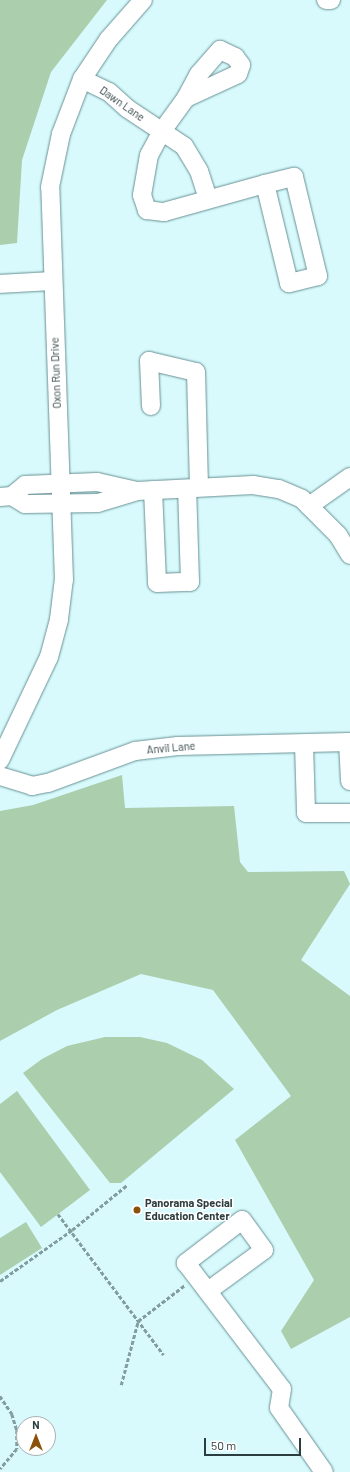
<!DOCTYPE html>
<html>
<head>
<meta charset="utf-8">
<style>
  body { margin:0 }
  #map { position:relative; width:350px; height:1472px; overflow:hidden; background:#d8fafd; font-family:Barlow,sans-serif }
  div>[style] { position:absolute }
  .green>* { inset:0; background:#abcead }
  .path>* { height:2.5px; margin-top:-1.25px; transform-origin:0; background:repeating-linear-gradient(90deg,#839d9f 0 4px,transparent 0 6px) }
  .roads { filter:drop-shadow(0 0 1px #689194) drop-shadow(0 0 1px #689194) }
  .minor>* { height:18px; margin:-9px; padding:0 9px; transform-origin:9px; border-radius:9px; background:#fff }
  .dots>* { width:11px; height:11px; translate:-50% -50%; box-sizing:border-box; border:2px solid #fff; border-radius:50% }
  span { translate:-50% -50%; white-space:nowrap; text-align:center; line-height:1.15; -webkit-text-stroke:3px #fff; paint-order:stroke }
  .street-label { font-size:11px; color:#2b3d3e }
  .poi-label { font-size:11px; color:#2b3d3e; font-weight:700 }
  .left { translate:0 -50%; text-align:left }
  .north { position:absolute; left:16px; top:1416px; width:40px; height:40px; box-sizing:border-box; background:#fff; border:1px solid #aab1b2; border-radius:50%; rotate:0deg; font-size:11px; font-weight:700; line-height:16px; text-align:center; color:#2b3d3e }
  .north::after { content:''; display:block; margin:auto; width:14px; height:18px; background:#8b500a; clip-path:polygon(50% 0,100% 100%,50% 72%,0 100%) }
  .scale { position:absolute; left:204px; top:1438px; width:97px; height:18px; box-sizing:border-box; border:2px solid #2b3d3e; border-top:0; padding-left:5px; font-size:12px; line-height:14px; white-space:nowrap; color:#2b3d3e; -webkit-text-stroke:3px #fff; paint-order:stroke }
</style>
</head>
<body>
<div id="map">
  <div class="green">
    <div style="clip-path:polygon(0 0,107px 0,51px 72px,22px 160px,17px 243px,0 245px)"></div>
    <div style="clip-path:polygon(122px 775px,125px 808px,234px 806px,240px 862px,248px 872px,344px 871px,350px 884px,301px 960px,350px 996px,350px 1317px,291px 1349px,281px 1331px,314px 1280px,235px 1140px,291px 1096px,213px 990px,141px 974px,57px 1010px,0 1041px,0 811px,33px 805px)"></div>
    <div style="clip-path:polygon(105px 1037px,140px 1037px,167px 1043px,202px 1060px,234px 1089px,121px 1183px,110px 1183px,23px 1073px,42px 1059px,67px 1046px)"></div>
    <div style="clip-path:polygon(17px 1091px,90px 1190px,41px 1227px,0 1172px,0 1104px)"></div>
    <div style="clip-path:polygon(26px 1222px,42px 1248px,0 1275px,0 1238px)"></div>
  </div>
  <div class="path">
    <div style="left:58px;top:1214px;width:176px;rotate:53.1deg"></div>
    <div style="left:0;top:1281px;width:88px;rotate:-35.3deg"></div>
    <div style="left:72px;top:1230px;width:71px;rotate:-39.3deg"></div>
    <div style="left:121px;top:1385px;width:66px;rotate:-75.1deg"></div>
    <div style="left:138px;top:1321px;width:59px;rotate:-37.5deg"></div>
    <div style="left:0;top:1396px;width:22px;rotate:56deg"></div>
    <div style="left:12px;top:1414px;width:17px;rotate:73deg"></div>
    <div style="left:17px;top:1430px;width:19px;rotate:90deg"></div>
    <div style="left:17px;top:1449px;width:26px;rotate:130deg"></div>
  </div>
  <div class="roads">
    <div class="minor">
      <div style="left:326px;top:0;width:5px"></div>
      <div style="left:220px;top:50px;width:17px;rotate:25deg"></div>
      <div style="left:235px;top:57px;width:10px;rotate:53deg"></div>
      <div style="left:241px;top:65px;width:9px;rotate:108deg"></div>
      <div style="left:238px;top:74px;width:57px;rotate:155.2deg"></div>
      <div style="left:186px;top:98px;width:27px;rotate:-62deg"></div>
      <div style="left:199px;top:74px;width:32px;rotate:-49deg"></div>
      <div style="left:82px;top:79px;width:30px;rotate:26deg"></div>
      <div style="left:109px;top:92px;width:25px;rotate:42deg"></div>
      <div style="left:128px;top:109px;width:67px;rotate:33.5deg"></div>
      <div style="left:184px;top:146px;width:29px;rotate:59deg"></div>
      <div style="left:199px;top:171px;width:28px;rotate:72deg"></div>
      <div style="left:186px;top:98px;width:41px;rotate:126deg"></div>
      <div style="left:162px;top:131px;width:27px;rotate:118deg"></div>
      <div style="left:149px;top:155px;width:41px;rotate:99.9deg"></div>
      <div style="left:142px;top:195px;width:16px;rotate:72deg"></div>
      <div style="left:147px;top:210px;width:17px;rotate:7deg"></div>
      <div style="left:164px;top:212px;width:105px;rotate:-15.5deg"></div>
      <div style="left:294px;top:177px;width:102px;rotate:76.4deg"></div>
      <div style="left:318px;top:276px;width:30px;rotate:166deg"></div>
      <div style="left:289px;top:283px;width:102px;rotate:-103.6deg"></div>
      <div style="left:265px;top:184px;width:30px;rotate:-14deg"></div>
      <div style="left:0;top:284px;width:52px;rotate:-3.3deg"></div>
      <div style="left:151px;top:406px;width:45px;rotate:-92.5deg"></div>
      <div style="left:149px;top:361px;width:48px;rotate:13.2deg"></div>
      <div style="left:196px;top:372px;width:115px;rotate:88.5deg"></div>
      <div style="left:153px;top:490px;width:93px;rotate:87.5deg"></div>
      <div style="left:157px;top:583px;width:33px;rotate:-2deg"></div>
      <div style="left:190px;top:582px;width:93px;rotate:-91.8deg"></div>
      <div style="left:12px;top:496px;width:15px;rotate:32deg"></div>
      <div style="left:25px;top:504px;width:73px;rotate:-0.8deg"></div>
      <div style="left:98px;top:503px;width:39px;rotate:-17deg"></div>
      <div style="left:0;top:497px;width:12px;rotate:-5deg"></div>
      <div style="left:12px;top:496px;width:17px;rotate:-40deg"></div>
      <div style="left:25px;top:485px;width:72px;rotate:-2.4deg"></div>
      <div style="left:97px;top:482px;width:41px;rotate:12.7deg"></div>
      <div style="left:137px;top:491px;width:116px;rotate:-3deg"></div>
      <div style="left:253px;top:485px;width:26px;rotate:9deg"></div>
      <div style="left:279px;top:489px;width:25px;rotate:23deg"></div>
      <div style="left:302px;top:499px;width:51px;rotate:45deg"></div>
      <div style="left:338px;top:535px;width:23px;rotate:59deg"></div>
      <div style="left:309px;top:506px;width:50px;rotate:-35.3deg"></div>
      <div style="left:348px;top:742px;width:39px;rotate:87deg"></div>
      <div style="left:304px;top:744px;width:69px;rotate:88.3deg"></div>
      <div style="left:306px;top:813px;width:44px"></div>
      <div style="left:0;top:760px;width:114px;rotate:-64.6deg"></div>
      <div style="left:49px;top:657px;width:39px;rotate:-75deg"></div>
      <div style="left:59px;top:619px;width:39px;rotate:-83deg"></div>
      <div style="left:64px;top:580px;width:393px;rotate:-92deg"></div>
      <div style="left:50px;top:187px;width:54px;rotate:-78.3deg"></div>
      <div style="left:61px;top:134px;width:59px;rotate:-69.1deg"></div>
      <div style="left:82px;top:79px;width:47px;rotate:-56.3deg"></div>
      <div style="left:108px;top:40px;width:53px;rotate:-48.8deg"></div>
      <div style="left:0;top:776px;width:34px;rotate:17deg"></div>
      <div style="left:32px;top:786px;width:16px;rotate:-11deg"></div>
      <div style="left:48px;top:783px;width:93px;rotate:-20.2deg"></div>
      <div style="left:135px;top:751px;width:43px;rotate:-6.6deg"></div>
      <div style="left:178px;top:746px;width:172px;rotate:-1.3deg"></div>
      <div style="left:208px;top:1291px;width:69px;rotate:-36.2deg"></div>
      <div style="left:264px;top:1250px;width:37px;rotate:-126deg"></div>
      <div style="left:242px;top:1220px;width:71px;rotate:142.5deg"></div>
      <div style="left:186px;top:1263px;width:158px;rotate:52.7deg"></div>
      <div style="left:282px;top:1389px;width:19px;rotate:99deg"></div>
      <div style="left:279px;top:1408px;width:78px;rotate:54.9deg"></div>
    </div>
  </div>
  <div class="dots">
    <div style="left:137px;top:1210px;background:#8b500a"></div>
  </div>
  <div class="street-label">
    <span style="left:122px;top:104px;rotate:35deg">Dawn Lane</span>
    <span style="left:56px;top:373px;rotate:-92deg">Oxon Run Drive</span>
    <span style="left:171px;top:748px;rotate:-5deg">Anvil Lane</span>
  </div>
  <div class="poi-label">
    <span class="left" style="left:145px;top:1210px">Panorama Special<br>Education Center</span>
  </div>
  <div class="north">N</div>
  <div class="scale">50 m</div>
</div>
</body>
</html>
